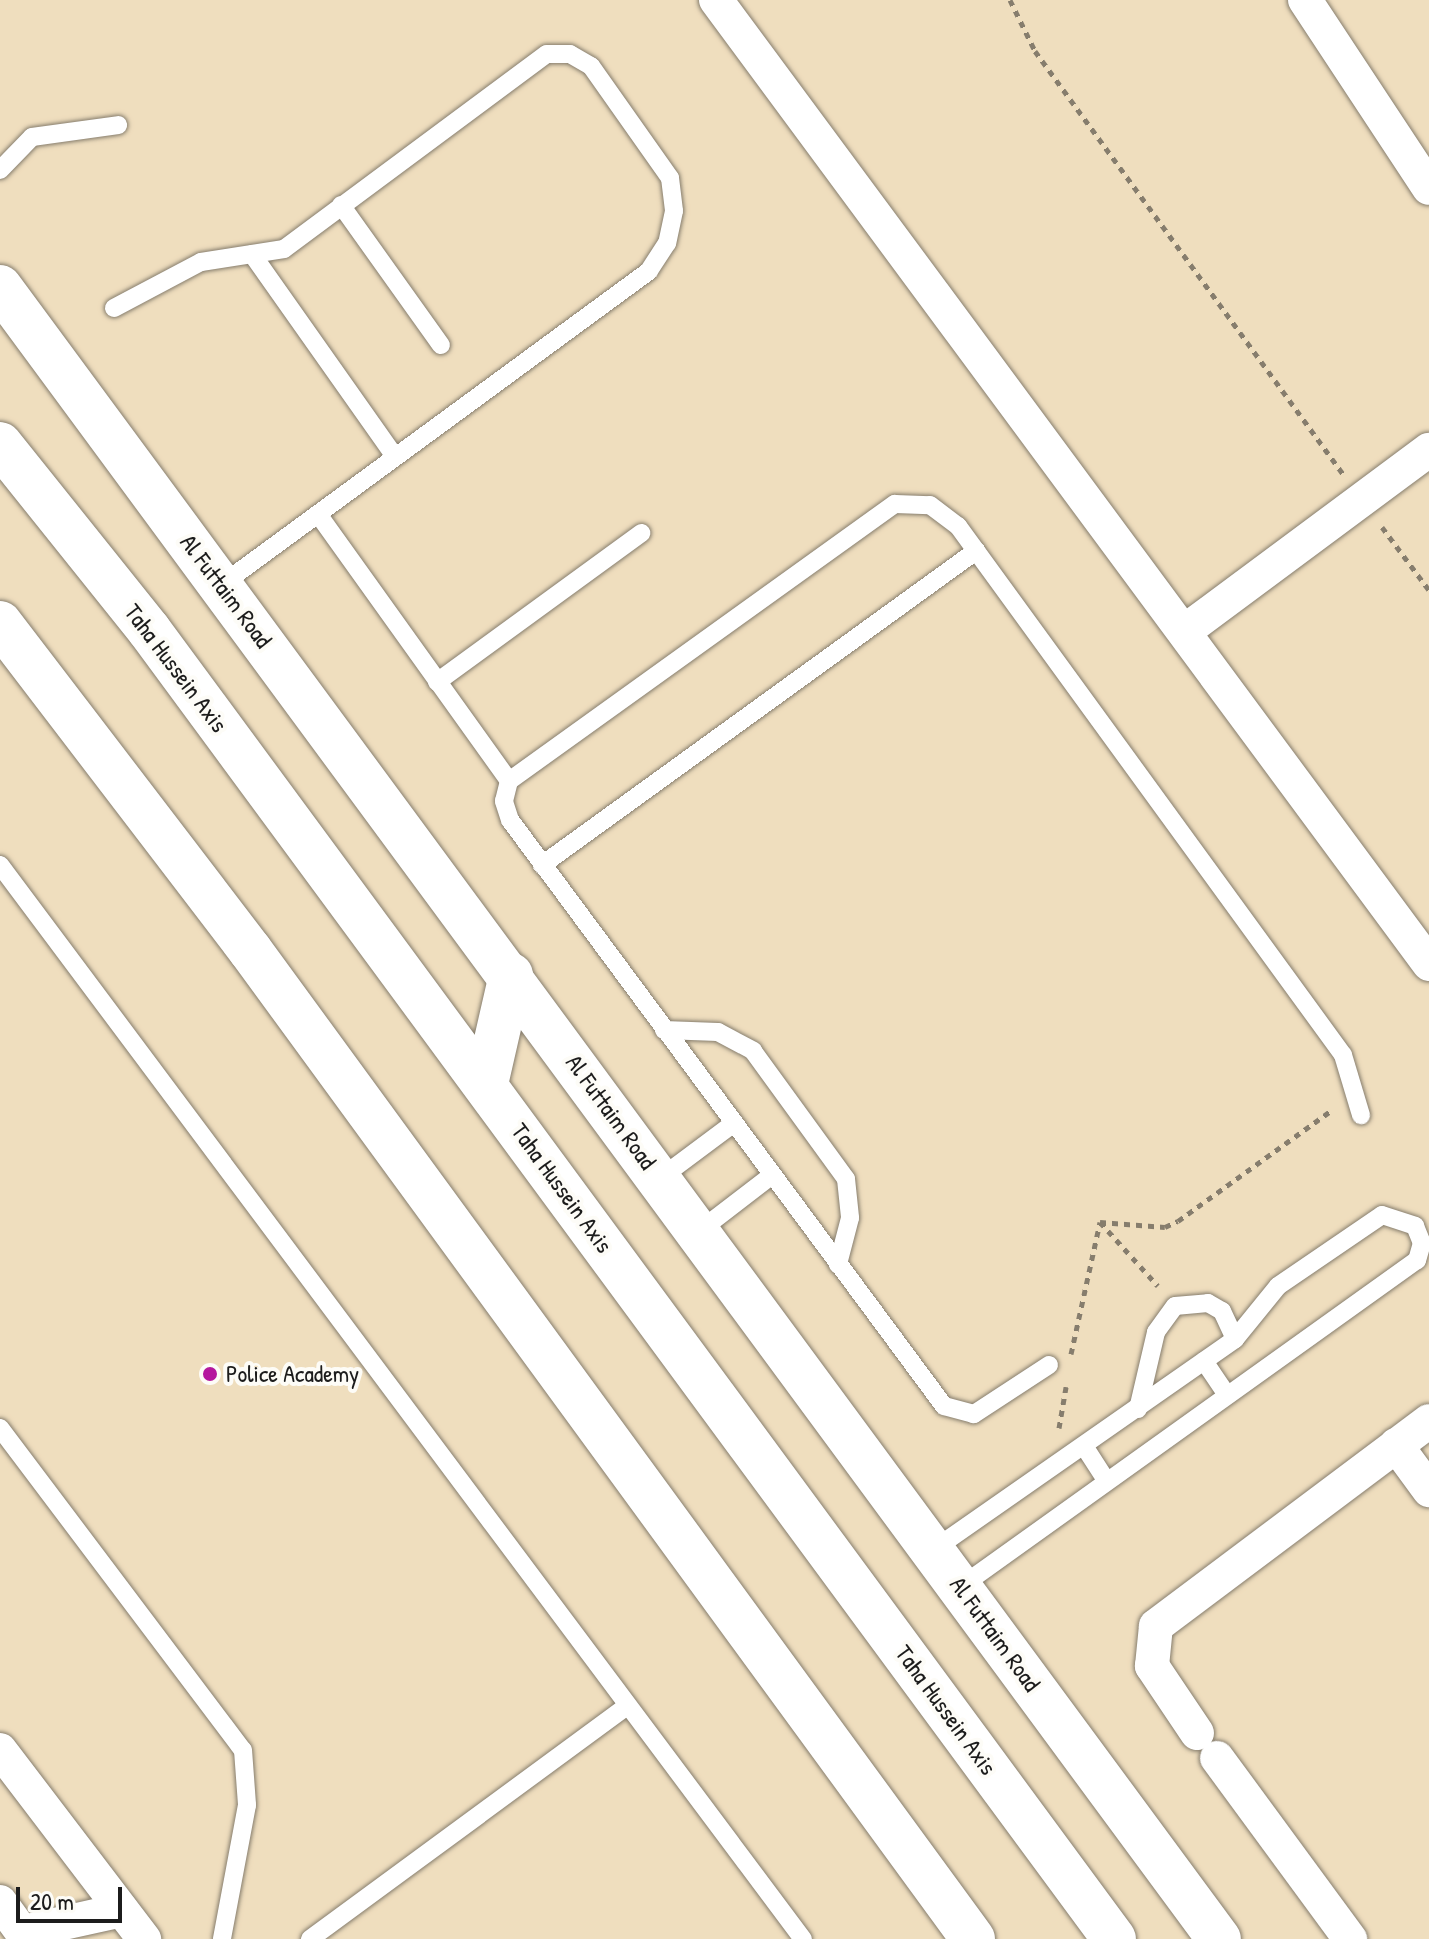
<!DOCTYPE html>
<html>
<head>
<meta charset="utf-8">
<style>
  body { margin:0 }
  #map { position:relative; width:1429px; height:1939px; overflow:hidden; background:#efdebe; font-family:"Patrick Hand",sans-serif }
  div>[style] { position:absolute }
  .path>* { height:5px; margin-top:-2.5px; transform-origin:0; background:repeating-linear-gradient(90deg,#867d6d 0 6px,transparent 0 12px) }
  .roads { filter:drop-shadow(0 0 2px #867d6d) drop-shadow(0 0 2px #867d6d) }
  .lane>* { height:18px; margin:-9px; padding:0 9px; transform-origin:9px; border-radius:9px; background:#fff }
  .street>* { height:34px; margin:-17px; padding:0 17px; transform-origin:17px; border-radius:17px; background:#fff }
  .secondary>* { height:44px; margin:-22px; padding:0 22px; transform-origin:22px; border-radius:22px; background:#fff }
  .primary>* { height:44px; margin:-22px; padding:0 22px; transform-origin:22px; border-radius:22px; background:#fff }
  .dots>* { width:22px; height:22px; translate:-50% -50%; box-sizing:border-box; border:4px solid #fdfcf7; border-radius:50% }
  span { translate:-50% -50%; white-space:nowrap; text-align:center; line-height:1.15; -webkit-text-stroke:8px #fdfcf7; paint-order:stroke }
  .street-label { font-size:24px; color:#1c1c1c }
  .poi-label { font-size:24px; color:#1c1c1c }
  .left { translate:0 -50%; text-align:left }
  .scale { position:absolute; left:16px; top:1887px; width:106px; height:36px; box-sizing:border-box; border:4px solid #1c1c1c; border-top:0; padding-left:10px; font-size:24px; line-height:28px; white-space:nowrap; color:#1c1c1c; -webkit-text-stroke:6px #fdfcf7; paint-order:stroke }
</style>
</head>
<body>
<div id="map">
  <div class="path">
    <div style="left:1010px;top:0;width:57px;rotate:63.9deg"></div>
    <div style="left:1035px;top:51px;width:523px;rotate:53.94deg"></div>
    <div style="left:1382px;top:527px;width:79px;rotate:53.3deg"></div>
    <div style="left:1100px;top:1222px;width:86px;rotate:47.8deg"></div>
    <div style="left:1071px;top:1354px;width:135px;rotate:-77.6deg"></div>
    <div style="left:1100px;top:1222px;width:65px;rotate:4.4deg"></div>
    <div style="left:1165px;top:1227px;width:14px;rotate:-25deg"></div>
    <div style="left:1178px;top:1221px;width:190px;rotate:-35.8deg"></div>
    <div style="left:1059px;top:1428px;width:42px;rotate:-80.3deg"></div>
  </div>
  <div class="roads">
    <div class="lane">
      <div style="left:0;top:170px;width:46px;rotate:-45.9deg"></div>
      <div style="left:32px;top:137px;width:87px;rotate:-7.9deg"></div>
      <div style="left:341px;top:205px;width:172px;rotate:54.5deg"></div>
      <div style="left:252px;top:254px;width:248px;rotate:54.8deg"></div>
      <div style="left:114px;top:308px;width:98px;rotate:-27.9deg"></div>
      <div style="left:201px;top:262px;width:84px;rotate:-8.9deg"></div>
      <div style="left:284px;top:249px;width:327px;rotate:-36.6deg"></div>
      <div style="left:547px;top:54px;width:23px"></div>
      <div style="left:570px;top:54px;width:24px;rotate:30deg"></div>
      <div style="left:591px;top:66px;width:137px;rotate:54.8deg"></div>
      <div style="left:670px;top:178px;width:33px;rotate:83deg"></div>
      <div style="left:674px;top:211px;width:33px;rotate:102deg"></div>
      <div style="left:667px;top:243px;width:33px;rotate:123deg"></div>
      <div style="left:649px;top:271px;width:531px;rotate:143.73deg"></div>
      <div style="left:318px;top:514px;width:328px;rotate:54.4deg"></div>
      <div style="left:437px;top:682px;width:253px;rotate:-36.1deg"></div>
      <div style="left:0;top:865px;width:1341px;rotate:53.22deg"></div>
      <div style="left:542px;top:865px;width:536px;rotate:-35.89deg"></div>
      <div style="left:664px;top:1030px;width:54px;rotate:2.1deg"></div>
      <div style="left:718px;top:1032px;width:40px;rotate:28deg"></div>
      <div style="left:753px;top:1051px;width:158px;rotate:54deg"></div>
      <div style="left:846px;top:1179px;width:39px;rotate:84deg"></div>
      <div style="left:850px;top:1218px;width:48px;rotate:104.6deg"></div>
      <div style="left:659px;top:1179px;width:94px;rotate:-36.7deg"></div>
      <div style="left:698px;top:1232px;width:93px;rotate:-37.6deg"></div>
      <div style="left:1204px;top:1361px;width:41px;rotate:55.9deg"></div>
      <div style="left:1049px;top:1365px;width:90px;rotate:146.8deg"></div>
      <div style="left:974px;top:1414px;width:31px;rotate:-165deg"></div>
      <div style="left:944px;top:1406px;width:729px;rotate:-126.52deg"></div>
      <div style="left:510px;top:820px;width:20px;rotate:-108deg"></div>
      <div style="left:504px;top:801px;width:21px;rotate:-76deg"></div>
      <div style="left:509px;top:781px;width:475px;rotate:-35.7deg"></div>
      <div style="left:895px;top:504px;width:35px;rotate:2deg"></div>
      <div style="left:930px;top:505px;width:35px;rotate:37deg"></div>
      <div style="left:958px;top:526px;width:654px;rotate:53.95deg"></div>
      <div style="left:1343px;top:1055px;width:63px;rotate:73.3deg"></div>
      <div style="left:1138px;top:1409px;width:79px;rotate:-76.8deg"></div>
      <div style="left:1156px;top:1332px;width:32px;rotate:-54deg"></div>
      <div style="left:1175px;top:1306px;width:33px;rotate:-5deg"></div>
      <div style="left:1208px;top:1303px;width:16px;rotate:30deg"></div>
      <div style="left:1222px;top:1311px;width:31px;rotate:65deg"></div>
      <div style="left:0;top:1428px;width:403px;rotate:53deg"></div>
      <div style="left:243px;top:1750px;width:55px;rotate:85.8deg"></div>
      <div style="left:247px;top:1805px;width:136px;rotate:100.6deg"></div>
      <div style="left:1084px;top:1446px;width:40px;rotate:57.1deg"></div>
      <div style="left:933px;top:1550px;width:368px;rotate:-34.9deg"></div>
      <div style="left:1235px;top:1339px;width:68px;rotate:-50.9deg"></div>
      <div style="left:1278px;top:1286px;width:126px;rotate:-34.3deg"></div>
      <div style="left:1382px;top:1215px;width:35px;rotate:18deg"></div>
      <div style="left:1415px;top:1226px;width:18px;rotate:68deg"></div>
      <div style="left:1422px;top:1243px;width:18px;rotate:106deg"></div>
      <div style="left:1417px;top:1260px;width:562px;rotate:144.41deg"></div>
      <div style="left:310px;top:1939px;width:390px;rotate:-36.3deg"></div>
    </div>
    <div class="street">
      <div style="left:716px;top:0;width:1199px;rotate:53.51deg"></div>
      <div style="left:1305px;top:0;width:225px;rotate:56.6deg"></div>
      <div style="left:1185px;top:631px;width:304px;rotate:-36.6deg"></div>
      <div style="left:1396px;top:1445px;width:56px;rotate:53.7deg"></div>
      <div style="left:1197px;top:1733px;width:81px;rotate:-123.9deg"></div>
      <div style="left:1152px;top:1666px;width:40px;rotate:-84.3deg"></div>
      <div style="left:1156px;top:1626px;width:341px;rotate:-36.9deg"></div>
      <div style="left:0;top:1750px;width:238px;rotate:52.7deg"></div>
      <div style="left:1217px;top:1758px;width:225px;rotate:53.7deg"></div>
      <div style="left:0;top:1902px;width:46px;rotate:53.9deg"></div>
      <div style="left:23px;top:1932px;width:101px;rotate:-12.5deg"></div>
    </div>
    <div class="secondary">
      <div style="left:0;top:287px;width:2053px;rotate:53.58deg"></div>
    </div>
    <div class="primary">
      <div style="left:0;top:444px;width:238px;rotate:51.3deg"></div>
      <div style="left:149px;top:630px;width:1626px;rotate:53.6deg"></div>
      <div style="left:0;top:623px;width:412px;rotate:52.6deg"></div>
      <div style="left:250px;top:950px;width:1225px;rotate:53.83deg"></div>
      <div style="left:486px;top:1084px;width:112px;rotate:-77.1deg"></div>
    </div>
  </div>
  <div class="dots">
    <div style="left:210px;top:1374px;background:#b5179e"></div>
  </div>
  <div class="street-label">
    <span style="left:226px;top:591px;rotate:53deg">Al Futtaim Road</span>
    <span style="left:176px;top:668px;rotate:53deg">Taha Hussein Axis</span>
    <span style="left:611px;top:1112px;rotate:54deg">Al Futtaim Road</span>
    <span style="left:562px;top:1188px;rotate:54deg">Taha Hussein Axis</span>
    <span style="left:995px;top:1634px;rotate:54deg">Al Futtaim Road</span>
    <span style="left:946px;top:1710px;rotate:54deg">Taha Hussein Axis</span>
  </div>
  <div class="poi-label">
    <span class="left" style="left:226px;top:1374px">Police Academy</span>
  </div>
  <div class="scale">20 m</div>
</div>
</body>
</html>
